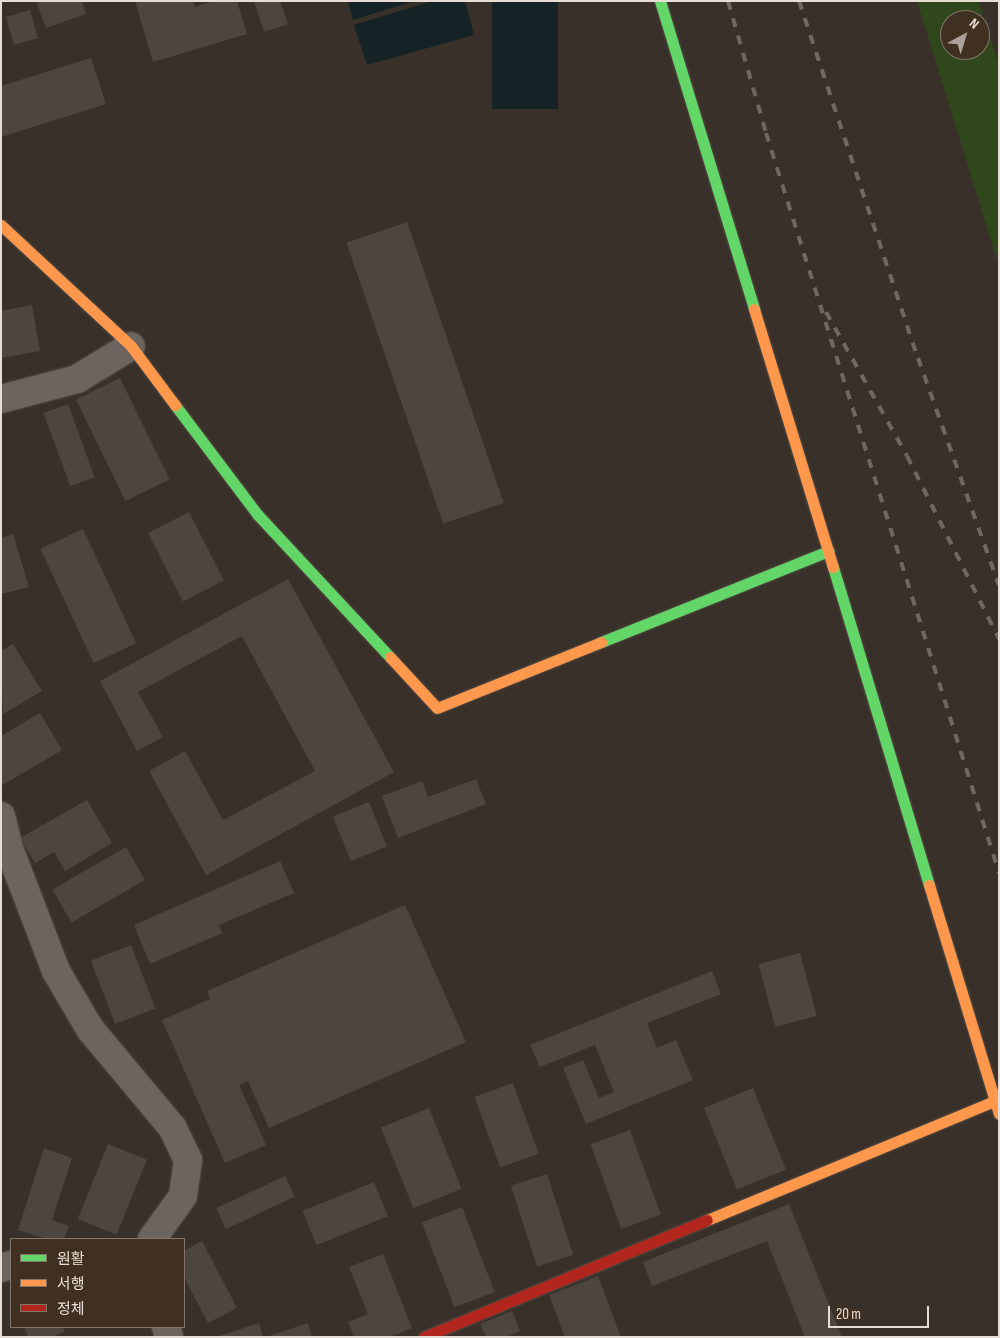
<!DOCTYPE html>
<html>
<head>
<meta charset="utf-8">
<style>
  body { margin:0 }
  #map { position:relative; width:1000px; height:1338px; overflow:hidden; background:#393129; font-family:"Sofia Sans Condensed","Noto Sans KR",sans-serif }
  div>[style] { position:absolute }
  .green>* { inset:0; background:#30471b }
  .water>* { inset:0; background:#152226; transform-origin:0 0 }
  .building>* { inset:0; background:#4c463f; transform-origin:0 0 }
  .roads { filter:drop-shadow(0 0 1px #544c45) drop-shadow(0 0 1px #544c45) }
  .street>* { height:28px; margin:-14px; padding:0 14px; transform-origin:14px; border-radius:14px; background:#6b645f }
  .fast>* { height:11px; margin:-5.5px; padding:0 5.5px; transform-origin:5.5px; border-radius:5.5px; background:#63d668 }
  .slow>* { height:11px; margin:-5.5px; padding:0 5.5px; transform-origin:5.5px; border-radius:5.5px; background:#ff974d }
  .jam>* { height:11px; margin:-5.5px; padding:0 5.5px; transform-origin:5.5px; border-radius:5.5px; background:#b3261e }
  .rail>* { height:4px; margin-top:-2px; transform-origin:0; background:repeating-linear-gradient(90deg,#6f6862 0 9px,transparent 0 18px) }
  span { translate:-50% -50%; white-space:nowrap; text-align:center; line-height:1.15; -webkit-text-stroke:4.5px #403022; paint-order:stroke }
  .frame { position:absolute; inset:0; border:2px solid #e8ddd5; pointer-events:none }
  .legend { position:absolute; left:10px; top:1238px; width:175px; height:90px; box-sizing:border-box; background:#403022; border:1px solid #83756a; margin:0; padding:6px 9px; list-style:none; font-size:15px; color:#e8ddd5 }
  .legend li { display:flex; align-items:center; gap:10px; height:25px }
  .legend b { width:25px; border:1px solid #83756a }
  .north { position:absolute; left:940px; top:10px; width:50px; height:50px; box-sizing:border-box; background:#403022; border:1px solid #83756a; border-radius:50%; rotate:39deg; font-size:14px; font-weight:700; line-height:20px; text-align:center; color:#e8ddd5 }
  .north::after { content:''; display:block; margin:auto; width:18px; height:22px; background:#aba199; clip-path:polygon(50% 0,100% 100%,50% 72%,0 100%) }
  .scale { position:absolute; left:828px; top:1306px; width:101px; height:22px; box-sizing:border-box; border:2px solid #e8ddd5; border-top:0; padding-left:6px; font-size:15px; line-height:18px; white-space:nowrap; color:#e8ddd5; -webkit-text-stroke:4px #403022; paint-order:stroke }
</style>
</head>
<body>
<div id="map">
  <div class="green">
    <div style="clip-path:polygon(evenodd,917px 1px,978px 1px,999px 65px,999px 266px,917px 1px,950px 20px,980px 20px,980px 50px,950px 50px,950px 20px)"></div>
  </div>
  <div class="water">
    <div style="clip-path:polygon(348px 1px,414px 1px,353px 20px)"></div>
    <div style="clip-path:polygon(432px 1px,465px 1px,474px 35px,367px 65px,354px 25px)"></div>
    <div style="left:492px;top:1px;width:66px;height:108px"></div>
  </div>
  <div class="building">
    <div style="clip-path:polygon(36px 1px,82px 1px,86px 14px,46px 28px)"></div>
    <div style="clip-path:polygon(135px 1px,193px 1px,195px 7px,214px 1px,237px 1px,247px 34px,153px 62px)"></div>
    <div style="clip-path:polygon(254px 1px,280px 1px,288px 24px,264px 32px)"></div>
    <div style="left:30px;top:10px;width:29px;height:25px;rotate:74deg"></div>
    <div style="clip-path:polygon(91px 58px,106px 104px,1px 137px,1px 86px)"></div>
    <div style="left:407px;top:222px;width:297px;height:64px;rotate:71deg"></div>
    <div style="clip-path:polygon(32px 305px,40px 351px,1px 358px,1px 311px)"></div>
    <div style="left:120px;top:378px;width:113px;height:49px;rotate:64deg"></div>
    <div style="left:68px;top:404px;width:78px;height:26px;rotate:70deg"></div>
    <div style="left:189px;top:512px;width:77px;height:46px;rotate:63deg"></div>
    <div style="left:83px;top:529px;width:126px;height:47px;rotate:65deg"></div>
    <div style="clip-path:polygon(13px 534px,29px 587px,2px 594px,1px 538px)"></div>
    <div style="clip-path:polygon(288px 579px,394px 772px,206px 875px,149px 771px,185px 751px,223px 820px,315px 771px,242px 636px,138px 692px,163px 737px,137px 751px,100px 681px)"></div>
    <div style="clip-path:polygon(13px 644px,42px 691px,3px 714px,1px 651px)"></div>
    <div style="clip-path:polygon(40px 713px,62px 750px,1px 786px,1px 736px)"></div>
    <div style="clip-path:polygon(476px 779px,486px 804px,398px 838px,382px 796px,422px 781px,428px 797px)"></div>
    <div style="clip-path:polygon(87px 800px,112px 843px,65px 871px,54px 852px,35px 863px,20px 838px)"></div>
    <div style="left:369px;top:802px;width:48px;height:39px;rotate:68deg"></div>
    <div style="left:126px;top:847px;width:38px;height:85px;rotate:60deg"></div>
    <div style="clip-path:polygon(280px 861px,294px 893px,219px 925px,222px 933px,150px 964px,134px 925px)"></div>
    <div style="clip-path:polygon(405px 905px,466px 1042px,269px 1128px,248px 1081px,239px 1085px,266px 1145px,225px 1163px,162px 1020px,210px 999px,207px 991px)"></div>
    <div style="left:131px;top:945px;width:68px;height:43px;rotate:69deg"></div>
    <div style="left:800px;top:953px;width:65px;height:43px;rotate:75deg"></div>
    <div style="clip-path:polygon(712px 971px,721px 994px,647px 1023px,657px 1048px,676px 1040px,693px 1080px,586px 1124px,563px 1068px,583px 1060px,599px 1098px,614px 1092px,595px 1045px,540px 1067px,530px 1045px)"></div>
    <div style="left:513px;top:1083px;width:75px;height:41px;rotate:70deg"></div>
    <div style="left:753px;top:1088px;width:88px;height:53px;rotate:68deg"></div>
    <div style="left:429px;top:1108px;width:87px;height:52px;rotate:68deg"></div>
    <div style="left:630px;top:1130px;width:90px;height:42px;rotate:70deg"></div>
    <div style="left:108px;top:1144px;width:42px;height:81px;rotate:22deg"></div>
    <div style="clip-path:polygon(44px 1148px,72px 1158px,52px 1220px,69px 1226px,64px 1239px,47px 1239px,18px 1230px)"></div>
    <div style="left:547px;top:1174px;width:85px;height:38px;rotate:72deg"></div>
    <div style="left:285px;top:1176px;width:23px;height:76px;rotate:65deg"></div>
    <div style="left:374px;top:1182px;width:37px;height:77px;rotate:68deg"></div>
    <div style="clip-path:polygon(789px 1204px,842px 1337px,805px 1337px,767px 1241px,652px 1286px,643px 1262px)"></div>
    <div style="left:462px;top:1207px;width:91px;height:43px;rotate:69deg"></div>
    <div style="clip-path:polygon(202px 1241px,237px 1308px,208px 1323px,184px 1277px,184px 1251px)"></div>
    <div style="clip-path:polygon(383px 1254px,412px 1328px,390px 1337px,354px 1337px,348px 1322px,368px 1314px,349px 1267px)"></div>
    <div style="clip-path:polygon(598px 1276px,621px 1337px,565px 1337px,549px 1295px)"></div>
    <div style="clip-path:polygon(512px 1311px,520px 1331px,506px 1337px,486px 1337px,480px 1324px)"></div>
    <div style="clip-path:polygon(259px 1323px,263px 1337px,219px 1337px,219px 1336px)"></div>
    <div style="clip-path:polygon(308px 1323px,312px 1337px,269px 1337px,269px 1336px)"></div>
    <div style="clip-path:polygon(24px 1327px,63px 1327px,65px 1332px,51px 1337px,28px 1337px)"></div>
  </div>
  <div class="roads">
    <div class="street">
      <div style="left:1px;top:399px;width:79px;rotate:-14.7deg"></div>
      <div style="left:77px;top:379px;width:63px;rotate:-31.4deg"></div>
      <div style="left:1px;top:816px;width:36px;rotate:76deg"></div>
      <div style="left:10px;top:851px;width:129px;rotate:69deg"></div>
      <div style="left:56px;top:971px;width:67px;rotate:59.6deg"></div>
      <div style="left:90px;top:1029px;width:128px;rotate:50.1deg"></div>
      <div style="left:172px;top:1127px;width:37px;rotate:64deg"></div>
      <div style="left:188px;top:1160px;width:36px;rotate:98deg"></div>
      <div style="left:183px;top:1196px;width:53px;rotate:125.8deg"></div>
      <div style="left:1px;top:1268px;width:10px;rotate:-17deg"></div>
      <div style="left:166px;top:1327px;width:10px;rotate:73deg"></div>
    </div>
    <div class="fast">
      <div style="left:660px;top:1px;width:322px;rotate:73deg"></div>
      <div style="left:175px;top:405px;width:138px;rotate:53deg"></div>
      <div style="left:258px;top:515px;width:194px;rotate:47.1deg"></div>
      <div style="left:833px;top:567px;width:332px;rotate:73.2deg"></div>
      <div style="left:601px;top:642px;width:245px;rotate:-21.8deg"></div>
    </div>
    <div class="slow">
      <div style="left:1px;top:225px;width:178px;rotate:42.9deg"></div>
      <div style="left:131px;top:346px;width:74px;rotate:53.3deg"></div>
      <div style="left:754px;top:309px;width:270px;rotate:73deg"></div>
      <div style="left:390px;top:657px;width:69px;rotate:47.3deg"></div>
      <div style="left:437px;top:708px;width:177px;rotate:-21.9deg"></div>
      <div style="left:929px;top:885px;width:239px;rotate:73deg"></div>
      <div style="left:707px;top:1220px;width:312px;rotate:-22.5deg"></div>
    </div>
    <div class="jam">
      <div style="left:424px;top:1337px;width:306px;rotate:-22.5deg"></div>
    </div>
  </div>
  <div class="rail">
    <div style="left:728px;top:1px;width:137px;rotate:73.9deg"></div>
    <div style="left:766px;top:133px;width:776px;rotate:72.52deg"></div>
    <div style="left:799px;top:1px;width:376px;rotate:71.6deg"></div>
    <div style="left:918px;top:358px;width:241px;rotate:70.4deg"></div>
    <div style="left:826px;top:312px;width:165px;rotate:60.6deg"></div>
    <div style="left:907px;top:456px;width:205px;rotate:63.3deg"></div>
  </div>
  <div class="frame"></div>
  <ul class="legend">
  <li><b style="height:6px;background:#63d668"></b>원활</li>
  <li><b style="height:6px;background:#ff974d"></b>서행</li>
  <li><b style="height:6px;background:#b3261e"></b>정체</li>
  </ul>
  <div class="north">N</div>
  <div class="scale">20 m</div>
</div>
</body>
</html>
